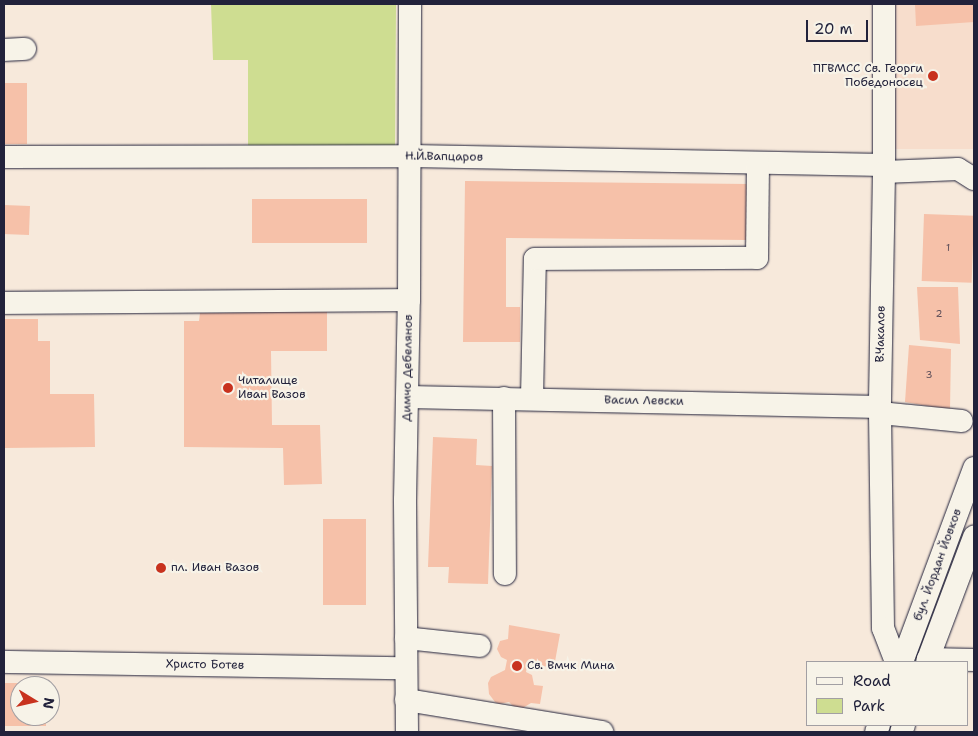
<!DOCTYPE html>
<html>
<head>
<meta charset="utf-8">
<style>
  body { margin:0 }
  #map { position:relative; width:978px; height:736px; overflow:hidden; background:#f7e9db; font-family:"Shantell Sans",sans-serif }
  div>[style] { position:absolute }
  .built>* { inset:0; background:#f7ddcc; transform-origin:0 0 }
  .green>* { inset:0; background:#cedd91 }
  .building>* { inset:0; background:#f6c1a9; transform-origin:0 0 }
  .roads { filter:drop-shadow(0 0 1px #22223b) drop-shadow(0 0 1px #22223b) }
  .minor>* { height:22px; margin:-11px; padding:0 11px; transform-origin:11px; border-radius:11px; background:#f7f3e8 }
  .dots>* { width:14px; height:14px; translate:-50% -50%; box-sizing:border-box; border:2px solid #f7f3e8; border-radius:50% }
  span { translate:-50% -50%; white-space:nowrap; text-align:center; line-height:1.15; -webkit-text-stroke:4.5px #f7f3e8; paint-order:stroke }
  .number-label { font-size:10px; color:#574a56 }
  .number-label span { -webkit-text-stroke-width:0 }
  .poi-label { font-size:12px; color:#22223b }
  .right { translate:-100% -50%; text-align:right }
  .left { translate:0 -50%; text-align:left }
  .street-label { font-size:12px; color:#22223b }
  .frame { position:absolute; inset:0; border:5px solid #22223b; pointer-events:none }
  .legend { position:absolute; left:806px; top:661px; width:162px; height:65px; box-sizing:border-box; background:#f7f3e8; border:1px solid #a29fa3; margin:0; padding:6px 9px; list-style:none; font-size:15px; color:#22223b }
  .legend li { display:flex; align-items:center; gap:10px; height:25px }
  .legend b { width:25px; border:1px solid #a29fa3 }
  .north { position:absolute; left:10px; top:676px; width:50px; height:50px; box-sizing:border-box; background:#f7f3e8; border:1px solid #a29fa3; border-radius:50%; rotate:99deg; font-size:14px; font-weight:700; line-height:20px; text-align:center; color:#22223b }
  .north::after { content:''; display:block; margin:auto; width:18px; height:22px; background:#c8321e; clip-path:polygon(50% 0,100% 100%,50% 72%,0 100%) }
  .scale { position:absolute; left:806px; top:20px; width:62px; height:22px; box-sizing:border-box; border:2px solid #22223b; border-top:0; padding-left:6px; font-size:15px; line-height:18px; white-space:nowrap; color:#22223b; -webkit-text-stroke:4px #f7f3e8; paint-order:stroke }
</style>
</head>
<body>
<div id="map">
  <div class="built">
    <div style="left:893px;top:4px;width:81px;height:145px"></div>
  </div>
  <div class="green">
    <div style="clip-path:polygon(211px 4px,396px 4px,395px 148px,248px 148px,248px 60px,213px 60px)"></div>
  </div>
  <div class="building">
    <div style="clip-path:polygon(915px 4px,974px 4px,974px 22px,916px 26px)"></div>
    <div style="left:4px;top:83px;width:23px;height:61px"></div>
    <div style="clip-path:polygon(465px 181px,749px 184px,749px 240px,506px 238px,506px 307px,520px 307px,520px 342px,463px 342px)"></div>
    <div style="left:367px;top:199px;width:44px;height:115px;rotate:90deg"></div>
    <div style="left:4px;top:205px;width:26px;height:29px;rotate:2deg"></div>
    <div style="left:924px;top:214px;width:50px;height:67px;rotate:2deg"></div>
    <div style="clip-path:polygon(917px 287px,958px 287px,960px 344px,920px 340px)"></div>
    <div style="clip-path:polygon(327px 310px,327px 351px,271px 351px,272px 425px,320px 425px,322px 484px,284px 485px,283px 448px,184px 447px,184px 321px,199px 321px,200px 313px)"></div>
    <div style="clip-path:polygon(4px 319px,38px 319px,38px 341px,50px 341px,50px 394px,94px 394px,95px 447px,4px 448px)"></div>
    <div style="clip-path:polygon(909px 345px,951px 349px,950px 410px,905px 402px)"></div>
    <div style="clip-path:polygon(433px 437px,477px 439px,476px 465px,492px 466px,488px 584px,448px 583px,449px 567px,428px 567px)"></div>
    <div style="left:323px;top:519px;width:43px;height:86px"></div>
    <div style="clip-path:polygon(509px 625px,560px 634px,554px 667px,527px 665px,526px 672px,532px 675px,534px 685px,543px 686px,540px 704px,531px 703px,521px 709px,514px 707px,509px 702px,499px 704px,495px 702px,489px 694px,488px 683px,491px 677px,505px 670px,507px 660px,501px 657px,497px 649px,500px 641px,508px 639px)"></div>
    <div style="clip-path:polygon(4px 683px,46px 683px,46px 686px,20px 686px,20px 716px,46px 716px,46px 726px,4px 726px)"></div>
  </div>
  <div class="roads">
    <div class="minor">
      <div style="left:884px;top:4px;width:168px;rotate:90deg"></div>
      <div style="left:884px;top:172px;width:241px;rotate:91deg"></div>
      <div style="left:880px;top:413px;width:215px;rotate:89.2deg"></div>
      <div style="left:883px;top:628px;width:36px;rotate:69deg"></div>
      <div style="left:4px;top:50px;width:21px;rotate:-3deg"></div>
      <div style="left:4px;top:157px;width:407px;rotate:-0.1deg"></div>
      <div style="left:411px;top:156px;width:473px;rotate:1.1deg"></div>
      <div style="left:884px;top:172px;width:74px;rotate:-2.3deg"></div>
      <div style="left:958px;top:169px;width:19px;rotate:32deg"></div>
      <div style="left:4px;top:303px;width:405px;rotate:-0.4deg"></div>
      <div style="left:408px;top:397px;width:472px;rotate:1.2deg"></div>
      <div style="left:504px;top:398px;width:176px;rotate:89.7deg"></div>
      <div style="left:532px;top:398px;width:139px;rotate:-88.8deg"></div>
      <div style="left:535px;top:259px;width:222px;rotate:-0.3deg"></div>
      <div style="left:757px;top:258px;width:94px;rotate:-89.4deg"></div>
      <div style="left:880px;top:413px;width:82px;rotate:5.6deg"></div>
      <div style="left:406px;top:638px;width:74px;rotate:6.2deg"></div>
      <div style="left:928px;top:659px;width:46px;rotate:1.2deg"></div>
      <div style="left:4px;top:662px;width:402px;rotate:0.9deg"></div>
      <div style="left:902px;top:662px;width:207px;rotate:-69.6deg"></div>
      <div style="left:927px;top:662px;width:134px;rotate:-69.4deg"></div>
      <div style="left:406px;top:700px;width:199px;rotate:9.3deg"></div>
      <div style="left:407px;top:732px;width:232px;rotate:-90.5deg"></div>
      <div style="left:405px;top:500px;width:200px;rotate:-88.9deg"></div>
      <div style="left:409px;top:300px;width:296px;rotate:-89.8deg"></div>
      <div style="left:876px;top:732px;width:8px;rotate:-67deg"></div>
      <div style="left:901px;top:732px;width:8px;rotate:-67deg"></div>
    </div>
  </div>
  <div class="dots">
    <div style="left:933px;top:76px;background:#c8321e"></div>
    <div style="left:228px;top:388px;background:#c8321e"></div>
    <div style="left:161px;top:568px;background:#c8321e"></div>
    <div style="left:517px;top:666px;background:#c8321e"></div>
  </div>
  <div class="number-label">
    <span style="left:948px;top:248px">1</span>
    <span style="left:939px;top:314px">2</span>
    <span style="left:929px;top:375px">3</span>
  </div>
  <div class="poi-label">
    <span class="right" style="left:923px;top:76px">ПГВМСС Св. Георги<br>Победоносец</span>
    <span class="left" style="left:238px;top:388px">Читалище<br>Иван Вазов</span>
    <span class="left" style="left:171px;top:568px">пл. Иван Вазов</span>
    <span class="left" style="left:527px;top:666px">Св. Вмчк Мина</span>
  </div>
  <div class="street-label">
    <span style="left:444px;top:157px;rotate:1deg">Н.Й.Вапцаров</span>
    <span style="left:881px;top:334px;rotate:-89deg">В.Чакалов</span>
    <span style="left:408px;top:368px;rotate:-89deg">Димчо Дебелянов</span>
    <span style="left:644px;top:401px;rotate:1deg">Васил Левски</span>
    <span style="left:938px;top:565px;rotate:-70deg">бул. Йордан Йовков</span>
    <span style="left:205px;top:665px;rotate:1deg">Христо Ботев</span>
  </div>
  <div class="frame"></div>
  <ul class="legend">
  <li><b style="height:6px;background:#f7f3e8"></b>Road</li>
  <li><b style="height:14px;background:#cedd91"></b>Park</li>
  </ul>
  <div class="north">N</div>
  <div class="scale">20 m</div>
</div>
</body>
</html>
